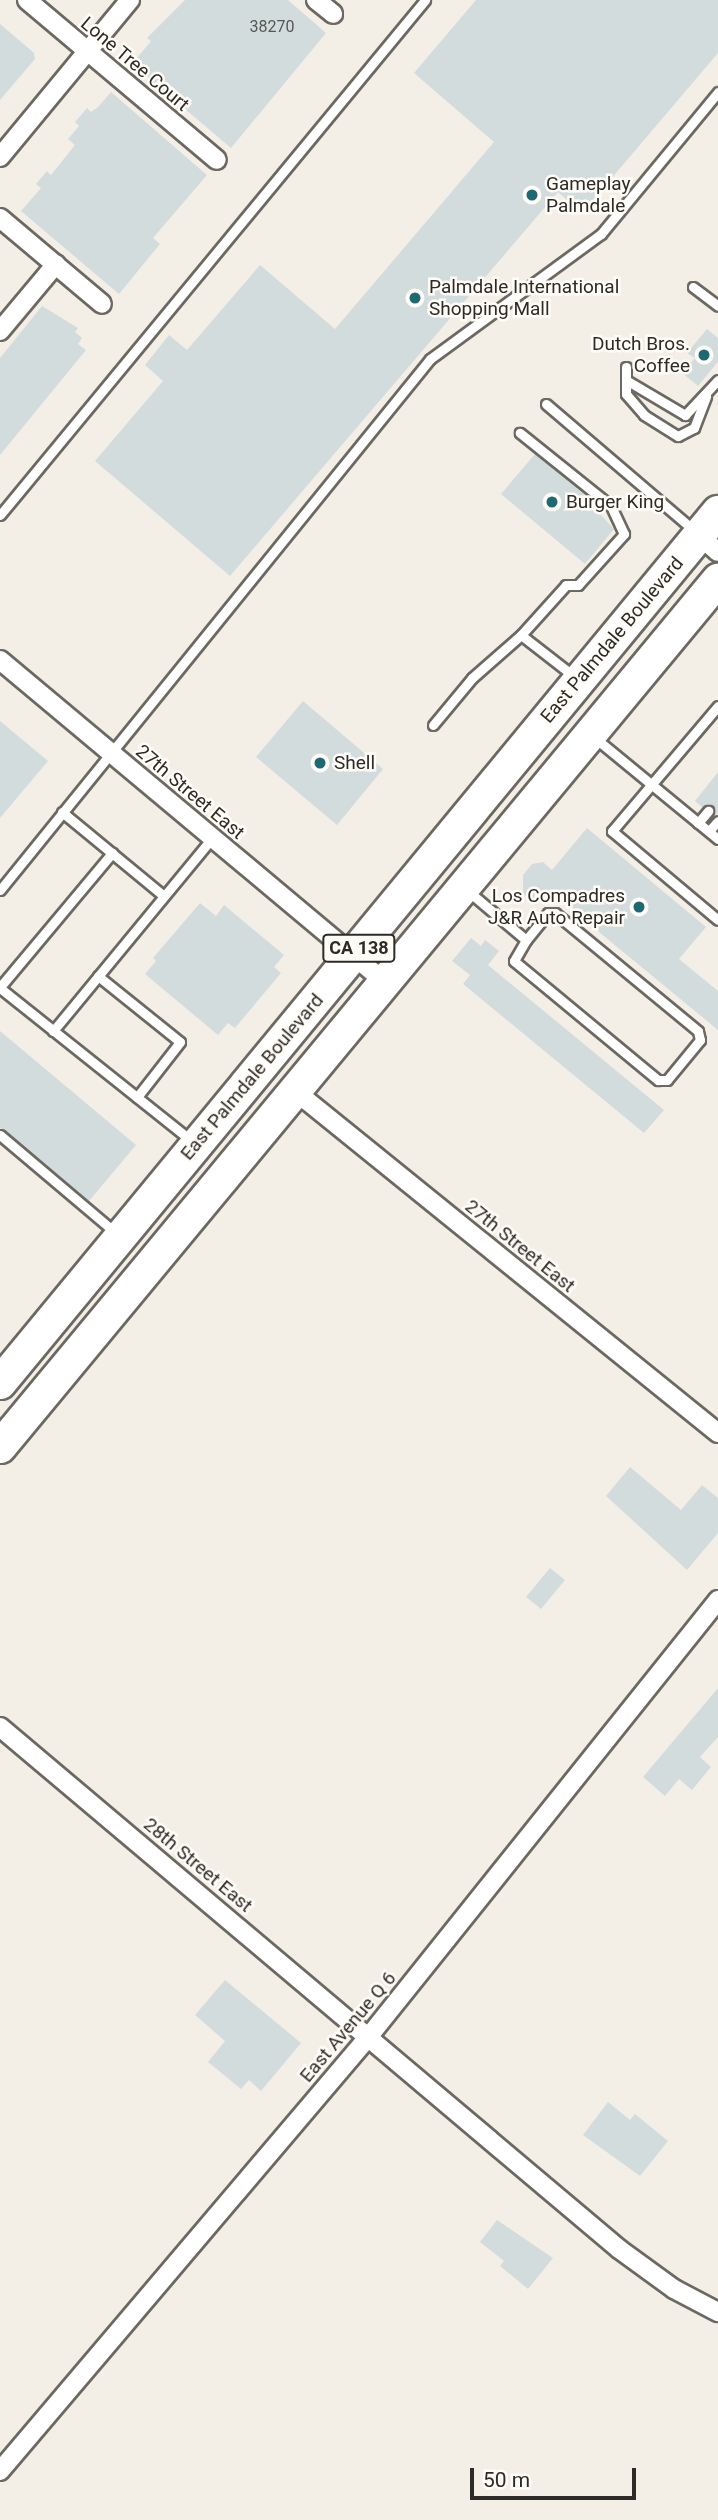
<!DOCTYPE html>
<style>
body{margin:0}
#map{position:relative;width:718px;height:2520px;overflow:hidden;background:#f3efe7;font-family:Roboto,sans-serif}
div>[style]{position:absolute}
.building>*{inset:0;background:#d2dcdd}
.roads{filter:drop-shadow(2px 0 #6c6862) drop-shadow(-2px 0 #6c6862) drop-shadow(0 2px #6c6862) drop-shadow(0 -2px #6c6862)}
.lane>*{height:9px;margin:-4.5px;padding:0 4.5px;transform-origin:4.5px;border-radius:4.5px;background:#fff}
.street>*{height:18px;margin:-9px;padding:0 9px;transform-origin:9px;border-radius:9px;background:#fff}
.highway>*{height:32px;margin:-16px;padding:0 16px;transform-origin:16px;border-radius:16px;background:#fff}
.dots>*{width:19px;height:19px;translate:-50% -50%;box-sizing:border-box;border:4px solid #fffcf8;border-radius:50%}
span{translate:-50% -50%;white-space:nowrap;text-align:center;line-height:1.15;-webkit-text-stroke:5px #fffcf8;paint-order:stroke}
.number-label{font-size:16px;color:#565755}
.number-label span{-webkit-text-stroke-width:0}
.shield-label span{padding:2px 5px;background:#fffcf8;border:2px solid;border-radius:5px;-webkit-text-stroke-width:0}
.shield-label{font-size:18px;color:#2d2b28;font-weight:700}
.street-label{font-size:19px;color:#2d2b28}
.poi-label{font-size:19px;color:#2d2b28}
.left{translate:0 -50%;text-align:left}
.right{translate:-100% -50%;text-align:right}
.scale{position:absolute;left:470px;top:2468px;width:166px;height:32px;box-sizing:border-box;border:4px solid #2d2b28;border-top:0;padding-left:9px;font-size:21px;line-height:24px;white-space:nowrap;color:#2d2b28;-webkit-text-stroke:5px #fffcf8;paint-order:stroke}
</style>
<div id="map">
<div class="building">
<i style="clip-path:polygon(185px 0,288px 0,326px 33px,231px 148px,132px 64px,151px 41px,147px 38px)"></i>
<i style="clip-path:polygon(476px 0,718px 0,718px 53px,582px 213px,558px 192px,230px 576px,95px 461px,163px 381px,145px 365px,169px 335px,187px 350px,260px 265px,335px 329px,494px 142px,414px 73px)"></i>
<i style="clip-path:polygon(0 24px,34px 53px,35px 59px,0 100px)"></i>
<i style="clip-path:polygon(111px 92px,207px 175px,153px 238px,160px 244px,119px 294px,21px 211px,41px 188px,36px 184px,47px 171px,51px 175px,75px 145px,68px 139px,79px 126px,75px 122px,87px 108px,91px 112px,98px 107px)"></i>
<i style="clip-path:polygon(42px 306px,78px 328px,75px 332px,82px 338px,78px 344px,86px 350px,0 455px,0 358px)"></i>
<i style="clip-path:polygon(707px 329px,718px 338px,718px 362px,698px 386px,682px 373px,695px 358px,687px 353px)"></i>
<i style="clip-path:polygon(535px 454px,603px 510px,600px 514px,614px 529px,585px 564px,501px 494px)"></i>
<i style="clip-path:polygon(303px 701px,383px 769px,337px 825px,256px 757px)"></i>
<i style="clip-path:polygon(0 721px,48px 761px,0 818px)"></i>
<i style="clip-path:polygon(718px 772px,718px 814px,713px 816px,712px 805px,702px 807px,695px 801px)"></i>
<i style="clip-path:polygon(587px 828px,706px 927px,679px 959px,718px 991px,718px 1030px,548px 890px,536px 905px,523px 894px,523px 875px,532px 864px,543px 862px,552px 870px)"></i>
<i style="clip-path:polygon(200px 903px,216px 916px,224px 905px,284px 955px,274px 967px,281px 973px,235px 1028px,228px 1023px,218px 1035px,145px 974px,156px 961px,153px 958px)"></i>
<i style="clip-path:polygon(471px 938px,481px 946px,485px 940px,499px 951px,488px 965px,664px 1110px,644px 1133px,463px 984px,470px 975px,452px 961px)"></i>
<i style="clip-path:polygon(0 1031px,136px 1145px,89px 1201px,0 1128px)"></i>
<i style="clip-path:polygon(630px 1467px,681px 1510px,702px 1485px,718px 1498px,718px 1533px,687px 1570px,606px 1496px)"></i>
<i style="clip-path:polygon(550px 1568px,565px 1580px,541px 1609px,526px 1597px)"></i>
<i style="clip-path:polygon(718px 1688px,718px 1737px,700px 1757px,711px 1767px,692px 1790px,679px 1779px,665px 1796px,643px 1777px)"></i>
<i style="clip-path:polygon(225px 1980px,301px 2043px,261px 2091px,249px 2080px,241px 2089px,208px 2062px,225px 2041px,195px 2015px)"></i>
<i style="clip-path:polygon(608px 2102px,630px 2120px,635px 2114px,668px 2141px,640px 2176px,583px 2135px)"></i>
<i style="clip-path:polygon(497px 2220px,553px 2258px,528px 2289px,500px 2266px,504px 2261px,480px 2242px)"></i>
</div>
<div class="roads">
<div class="lane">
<i style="left:693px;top:287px;width:31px;rotate:37deg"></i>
<i style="left:626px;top:367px;width:13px;rotate:90deg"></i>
<i style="left:626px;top:380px;width:69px;rotate:30.7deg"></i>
<i style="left:685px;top:415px;width:48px;rotate:-46.7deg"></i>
<i style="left:626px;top:380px;width:14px;rotate:90deg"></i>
<i style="left:626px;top:394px;width:28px;rotate:49deg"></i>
<i style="left:644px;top:415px;width:40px;rotate:32deg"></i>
<i style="left:678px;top:436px;width:18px;rotate:-27deg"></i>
<i style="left:694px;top:428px;width:34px;rotate:-69deg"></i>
<i style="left:546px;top:404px;width:197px;rotate:40.5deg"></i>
<i style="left:0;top:515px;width:668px;rotate:-50.47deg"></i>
<i style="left:521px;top:635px;width:68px;rotate:37.9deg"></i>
<i style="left:718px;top:706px;width:164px;rotate:130.3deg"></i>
<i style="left:612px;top:831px;width:138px;rotate:40deg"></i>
<i style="left:433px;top:725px;width:61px;rotate:-50.3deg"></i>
<i style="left:472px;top:678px;width:65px;rotate:-41.3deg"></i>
<i style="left:521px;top:635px;width:67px;rotate:-48deg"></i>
<i style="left:566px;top:585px;width:12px"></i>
<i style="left:578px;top:585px;width:69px;rotate:-48deg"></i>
<i style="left:624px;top:534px;width:31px;rotate:-115deg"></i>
<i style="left:611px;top:506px;width:117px;rotate:-141.3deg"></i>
<i style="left:595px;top:738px;width:159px;rotate:39.4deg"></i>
<i style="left:62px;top:812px;width:132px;rotate:39.5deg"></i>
<i style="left:698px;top:823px;width:16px;rotate:-50deg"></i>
<i style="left:709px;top:831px;width:13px;rotate:-48deg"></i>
<i style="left:0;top:890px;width:683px;rotate:-51deg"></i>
<i style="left:430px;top:359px;width:212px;rotate:-36.2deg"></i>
<i style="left:601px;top:234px;width:184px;rotate:-50.5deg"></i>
<i style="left:468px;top:891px;width:76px;rotate:40.2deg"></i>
<i style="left:526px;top:940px;width:24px;rotate:120deg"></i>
<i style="left:514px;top:961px;width:187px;rotate:39.6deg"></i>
<i style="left:658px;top:1080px;width:9px"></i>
<i style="left:667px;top:1080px;width:52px;rotate:-50.5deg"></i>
<i style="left:700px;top:1040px;width:9px;rotate:-103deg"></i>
<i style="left:698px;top:1031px;width:185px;rotate:-140.5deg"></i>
<i style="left:555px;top:913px;width:7px;rotate:180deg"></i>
<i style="left:548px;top:913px;width:35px;rotate:129deg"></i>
<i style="left:98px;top:976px;width:105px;rotate:38.8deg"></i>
<i style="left:180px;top:1042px;width:70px;rotate:128deg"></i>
<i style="left:0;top:987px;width:175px;rotate:-50.1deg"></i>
<i style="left:0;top:988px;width:247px;rotate:38.6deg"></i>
<i style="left:53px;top:1031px;width:250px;rotate:-50.5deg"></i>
<i style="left:0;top:1135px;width:152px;rotate:40.2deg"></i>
</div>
<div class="street">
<i style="left:27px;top:0;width:248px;rotate:40.1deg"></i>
<i style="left:316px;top:0;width:22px;rotate:39deg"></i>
<i style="left:0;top:157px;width:204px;rotate:-50.4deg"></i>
<i style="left:0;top:218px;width:133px;rotate:40.1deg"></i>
<i style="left:0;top:331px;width:87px;rotate:-50.1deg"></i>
<i style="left:699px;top:535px;width:25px;rotate:42deg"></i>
<i style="left:0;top:660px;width:502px;rotate:39.91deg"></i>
<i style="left:295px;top:1091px;width:544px;rotate:38.96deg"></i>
<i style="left:0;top:1727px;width:810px;rotate:40.14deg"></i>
<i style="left:619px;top:2249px;width:68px;rotate:36deg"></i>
<i style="left:674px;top:2289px;width:50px;rotate:27.6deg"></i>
<i style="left:0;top:2471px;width:572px;rotate:-49.68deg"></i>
<i style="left:370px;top:2035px;width:557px;rotate:-51.34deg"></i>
</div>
<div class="highway">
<i style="left:0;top:1383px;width:1129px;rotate:-50.5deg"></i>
<i style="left:0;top:1447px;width:1126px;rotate:-50.37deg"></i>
</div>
</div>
<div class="dots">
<i style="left:532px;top:195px;background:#1d6871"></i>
<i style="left:415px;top:298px;background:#1d6871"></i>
<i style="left:704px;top:355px;background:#1d6871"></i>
<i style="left:552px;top:502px;background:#1d6871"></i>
<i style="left:320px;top:763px;background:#1d6871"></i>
<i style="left:639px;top:907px;background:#1d6871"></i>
</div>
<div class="number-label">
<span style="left:272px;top:27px">38270</span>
</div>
<div class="shield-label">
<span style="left:359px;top:948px">CA 138</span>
</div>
<div class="street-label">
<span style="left:135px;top:64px;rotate:40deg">Lone Tree Court</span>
<span style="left:612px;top:640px;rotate:-50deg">East Palmdale Boulevard</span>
<span style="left:190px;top:792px;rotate:40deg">27th Street East</span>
<span style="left:252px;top:1077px;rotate:-50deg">East Palmdale Boulevard</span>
<span style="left:520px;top:1246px;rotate:39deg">27th Street East</span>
<span style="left:198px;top:1865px;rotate:40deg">28th Street East</span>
<span style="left:348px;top:2027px;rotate:-50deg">East Avenue Q 6</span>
</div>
<div class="poi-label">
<span class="left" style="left:546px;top:195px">Gameplay<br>Palmdale</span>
<span class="left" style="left:429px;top:298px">Palmdale International<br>Shopping Mall</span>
<span class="right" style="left:690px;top:355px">Dutch Bros.<br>Coffee</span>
<span class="left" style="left:566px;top:502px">Burger King</span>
<span class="left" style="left:334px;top:763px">Shell</span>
<span class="right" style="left:625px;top:907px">Los Compadres<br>J&amp;R Auto Repair</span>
</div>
<div class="scale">50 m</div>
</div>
